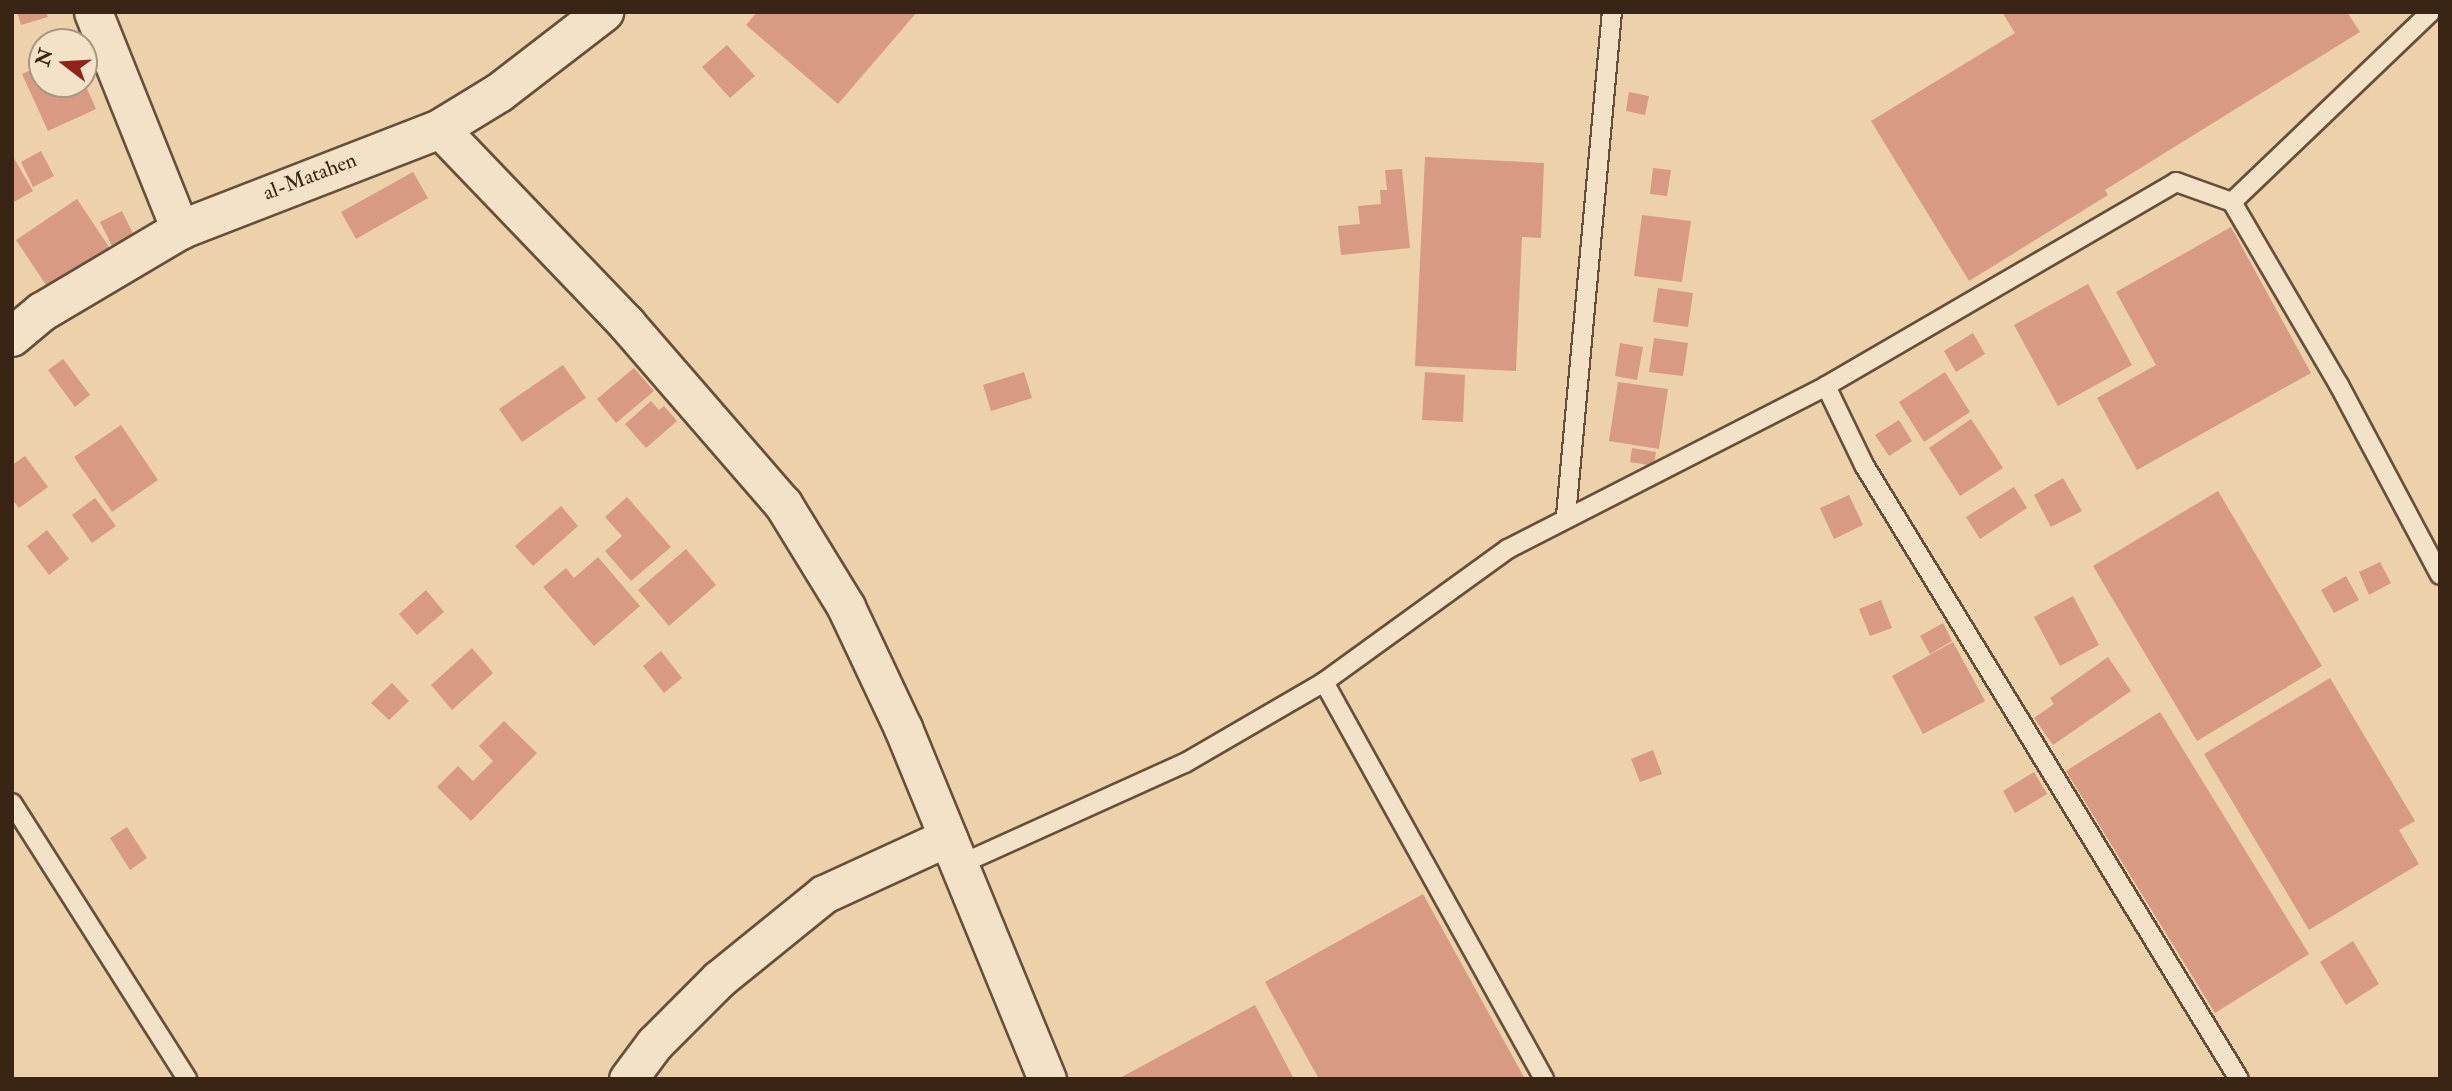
<!DOCTYPE html>
<style>
body{margin:0}
#map{position:relative;width:2452px;height:1091px;overflow:hidden;background:#edd1ab;font-family:"IM FELL Double Pica",serif}
div>[style]{position:absolute}
.building>*{inset:0;background:#d99a83}
.roads{filter:drop-shadow(2px 0 #674f39) drop-shadow(-2px 0 #674f39) drop-shadow(0 2px #674f39) drop-shadow(0 -2px #674f39)}
.lane>*{height:18px;margin:-9px;padding:0 9px;transform-origin:9px;border-radius:9px;background:#f3e1c8}
.street>*{height:37px;margin:-18.5px;padding:0 18.5px;transform-origin:18.5px;border-radius:18.5px;background:#f3e1c8}
.secondary>*{height:38px;margin:-19px;padding:0 19px;transform-origin:19px;border-radius:19px;background:#f3e1c8}
span{translate:-50% -50%;white-space:nowrap;text-align:center;line-height:1.15;-webkit-text-stroke:6px #f3e1c8;paint-order:stroke}
.street-label{font-size:21px;color:#3a2413}
.frame{position:absolute;inset:0;border:14px solid #3a2413;pointer-events:none}
.north{position:absolute;left:28px;top:28px;width:70px;height:70px;box-sizing:border-box;background:#f3e1c8;border:2px solid #a99580;border-radius:50%;rotate:287deg;font-size:19px;font-weight:700;line-height:28px;text-align:center;color:#3a2413}
.north::after{content:'';display:block;margin:auto;width:24px;height:32px;background:#8f2418;clip-path:polygon(50% 0,100% 100%,50% 72%,0 100%)}
</style>
<div id="map">
<div class="building">
<i style="clip-path:polygon(17px 12px,46px 12px,48px 17px,21px 25px)"></i>
<i style="clip-path:polygon(757px 12px,917px 12px,838px 104px,746px 25px)"></i>
<i style="clip-path:polygon(2002px 12px,2347px 12px,2360px 32px,2105px 190px,2108px 195px,1969px 281px,1871px 121px,2015px 33px)"></i>
<i style="clip-path:polygon(727px 45px,755px 76px,730px 98px,702px 67px)"></i>
<i style="clip-path:polygon(42px 65px,42px 84px,85px 84px,96px 109px,48px 131px,22px 74px)"></i>
<i style="clip-path:polygon(1629px 92px,1649px 96px,1645px 115px,1626px 111px)"></i>
<i style="clip-path:polygon(41px 151px,54px 176px,33px 187px,21px 162px)"></i>
<i style="clip-path:polygon(12px 155px,33px 191px,12px 203px)"></i>
<i style="clip-path:polygon(1425px 157px,1544px 163px,1541px 238px,1522px 237px,1516px 371px,1415px 366px)"></i>
<i style="clip-path:polygon(1653px 168px,1671px 170px,1667px 196px,1650px 194px)"></i>
<i style="clip-path:polygon(1402px 169px,1410px 248px,1341px 255px,1338px 226px,1360px 224px,1358px 206px,1381px 204px,1380px 190px,1387px 190px,1385px 170px)"></i>
<i style="clip-path:polygon(413px 172px,428px 198px,356px 239px,341px 212px)"></i>
<i style="clip-path:polygon(77px 199px,111px 250px,50px 291px,16px 240px)"></i>
<i style="clip-path:polygon(122px 211px,136px 240px,114px 250px,100px 222px)"></i>
<i style="clip-path:polygon(1642px 215px,1691px 221px,1682px 282px,1634px 276px)"></i>
<i style="clip-path:polygon(2231px 227px,2311px 373px,2137px 470px,2097px 398px,2156px 365px,2116px 292px)"></i>
<i style="clip-path:polygon(2088px 284px,2132px 365px,2058px 406px,2014px 325px)"></i>
<i style="clip-path:polygon(1658px 288px,1693px 293px,1688px 327px,1653px 322px)"></i>
<i style="clip-path:polygon(1973px 333px,1985px 354px,1956px 372px,1944px 351px)"></i>
<i style="clip-path:polygon(1654px 338px,1688px 343px,1683px 376px,1649px 372px)"></i>
<i style="clip-path:polygon(1620px 343px,1643px 347px,1637px 380px,1615px 376px)"></i>
<i style="clip-path:polygon(63px 359px,90px 395px,75px 407px,48px 370px)"></i>
<i style="clip-path:polygon(563px 365px,586px 398px,522px 442px,499px 409px)"></i>
<i style="clip-path:polygon(634px 368px,654px 391px,616px 423px,597px 399px)"></i>
<i style="clip-path:polygon(1024px 372px,1032px 398px,991px 411px,983px 385px)"></i>
<i style="clip-path:polygon(1425px 372px,1465px 375px,1463px 422px,1422px 420px)"></i>
<i style="clip-path:polygon(1945px 372px,1970px 412px,1924px 442px,1899px 402px)"></i>
<i style="clip-path:polygon(1618px 382px,1668px 389px,1659px 449px,1609px 441px)"></i>
<i style="clip-path:polygon(651px 401px,659px 410px,664px 406px,677px 421px,646px 448px,625px 424px)"></i>
<i style="clip-path:polygon(1971px 419px,2003px 468px,1960px 496px,1929px 448px)"></i>
<i style="clip-path:polygon(1899px 420px,1912px 441px,1889px 456px,1875px 435px)"></i>
<i style="clip-path:polygon(121px 425px,158px 480px,112px 512px,74px 457px)"></i>
<i style="clip-path:polygon(1632px 448px,1656px 452px,1654px 466px,1630px 462px)"></i>
<i style="clip-path:polygon(25px 456px,48px 487px,19px 508px,12px 499px,12px 465px)"></i>
<i style="clip-path:polygon(2063px 478px,2082px 511px,2051px 527px,2034px 495px)"></i>
<i style="clip-path:polygon(2014px 487px,2027px 508px,1980px 539px,1966px 517px)"></i>
<i style="clip-path:polygon(2218px 491px,2322px 666px,2197px 741px,2093px 566px)"></i>
<i style="clip-path:polygon(1849px 495px,1863px 525px,1834px 539px,1820px 508px)"></i>
<i style="clip-path:polygon(627px 497px,671px 547px,631px 581px,605px 551px,622px 536px,605px 517px)"></i>
<i style="clip-path:polygon(95px 498px,116px 526px,92px 543px,72px 515px)"></i>
<i style="clip-path:polygon(561px 506px,578px 526px,533px 566px,515px 546px)"></i>
<i style="clip-path:polygon(47px 530px,69px 559px,49px 575px,27px 546px)"></i>
<i style="clip-path:polygon(686px 549px,716px 585px,669px 626px,638px 590px)"></i>
<i style="clip-path:polygon(598px 557px,640px 606px,594px 646px,543px 587px,566px 568px,574px 578px)"></i>
<i style="clip-path:polygon(2380px 562px,2391px 583px,2369px 595px,2359px 572px)"></i>
<i style="clip-path:polygon(2346px 576px,2359px 600px,2334px 613px,2321px 590px)"></i>
<i style="clip-path:polygon(426px 590px,444px 612px,417px 635px,399px 614px)"></i>
<i style="clip-path:polygon(2073px 596px,2099px 645px,2060px 666px,2034px 617px)"></i>
<i style="clip-path:polygon(1881px 600px,1892px 628px,1870px 636px,1859px 609px)"></i>
<i style="clip-path:polygon(1943px 623px,1952px 641px,1930px 654px,1920px 636px)"></i>
<i style="clip-path:polygon(1953px 642px,1985px 701px,1923px 734px,1892px 676px)"></i>
<i style="clip-path:polygon(472px 648px,493px 673px,452px 710px,431px 685px)"></i>
<i style="clip-path:polygon(661px 651px,682px 678px,664px 693px,643px 666px)"></i>
<i style="clip-path:polygon(2108px 657px,2131px 691px,2053px 745px,2034px 718px,2054px 704px,2050px 698px)"></i>
<i style="clip-path:polygon(2330px 678px,2415px 821px,2399px 830px,2419px 864px,2309px 930px,2204px 754px)"></i>
<i style="clip-path:polygon(392px 683px,409px 701px,389px 720px,371px 703px)"></i>
<i style="clip-path:polygon(2160px 712px,2309px 954px,2215px 1013px,2066px 771px)"></i>
<i style="clip-path:polygon(504px 721px,537px 753px,471px 821px,437px 787px,458px 766px,473px 781px,493px 761px,479px 746px)"></i>
<i style="clip-path:polygon(1653px 750px,1662px 774px,1640px 782px,1631px 759px)"></i>
<i style="clip-path:polygon(2034px 772px,2047px 794px,2015px 813px,2003px 791px)"></i>
<i style="clip-path:polygon(127px 827px,147px 858px,130px 870px,110px 838px)"></i>
<i style="clip-path:polygon(1423px 894px,1525px 1079px,1319px 1079px,1265px 982px)"></i>
<i style="clip-path:polygon(2353px 941px,2379px 984px,2346px 1005px,2320px 962px)"></i>
<i style="clip-path:polygon(1255px 1005px,1294px 1079px,1118px 1079px)"></i>
</div>
<div class="roads">
<div class="lane">
<i style="left:2232px;top:202px;width:212px;rotate:59.7deg"></i>
<i style="left:2339px;top:385px;width:215px;rotate:62deg"></i>
<i style="left:1826px;top:386px;width:88px;rotate:64.3deg"></i>
<i style="left:1864px;top:465px;width:719px;rotate:58.59deg"></i>
<i style="left:1566px;top:516px;width:506px;rotate:-84.79deg"></i>
<i style="left:1324px;top:682px;width:454px;rotate:61deg"></i>
<i style="left:12px;top:803px;width:327px;rotate:57.6deg"></i>
<i style="left:961px;top:864px;width:246px;rotate:-24.3deg"></i>
<i style="left:1185px;top:763px;width:161px;rotate:-30.2deg"></i>
<i style="left:1324px;top:682px;width:227px;rotate:-35.9deg"></i>
<i style="left:1508px;top:549px;width:357px;rotate:-27.1deg"></i>
<i style="left:1826px;top:386px;width:405px;rotate:-30.2deg"></i>
<i style="left:2176px;top:182px;width:59px;rotate:19.7deg"></i>
<i style="left:2232px;top:202px;width:275px;rotate:-43.7deg"></i>
</div>
<div class="street">
<i style="left:93px;top:12px;width:235px;rotate:68.2deg"></i>
<i style="left:440px;top:129px;width:269px;rotate:46.2deg"></i>
<i style="left:626px;top:323px;width:240px;rotate:49.1deg"></i>
<i style="left:783px;top:504px;width:121px;rotate:58.5deg"></i>
<i style="left:846px;top:607px;width:134px;rotate:64.8deg"></i>
<i style="left:903px;top:728px;width:379px;rotate:67.7deg"></i>
<i style="left:628px;top:1079px;width:44px;rotate:-53.4deg"></i>
<i style="left:654px;top:1044px;width:92px;rotate:-45deg"></i>
<i style="left:719px;top:979px;width:135px;rotate:-39deg"></i>
<i style="left:824px;top:894px;width:136px;rotate:-24.7deg"></i>
</div>
<div class="secondary">
<i style="left:12px;top:337px;width:39px;rotate:-40deg"></i>
<i style="left:42px;top:312px;width:161px;rotate:-30.7deg"></i>
<i style="left:180px;top:230px;width:279px;rotate:-21.2deg"></i>
<i style="left:440px;top:129px;width:69px;rotate:-31.4deg"></i>
<i style="left:499px;top:93px;width:133px;rotate:-37.6deg"></i>
</div>
</div>
<div class="street-label">
<span style="left:310px;top:177px;rotate:-21deg">al-Matahen</span>
</div>
<div class="frame"></div>
<div class="north">N</div>
</div>
